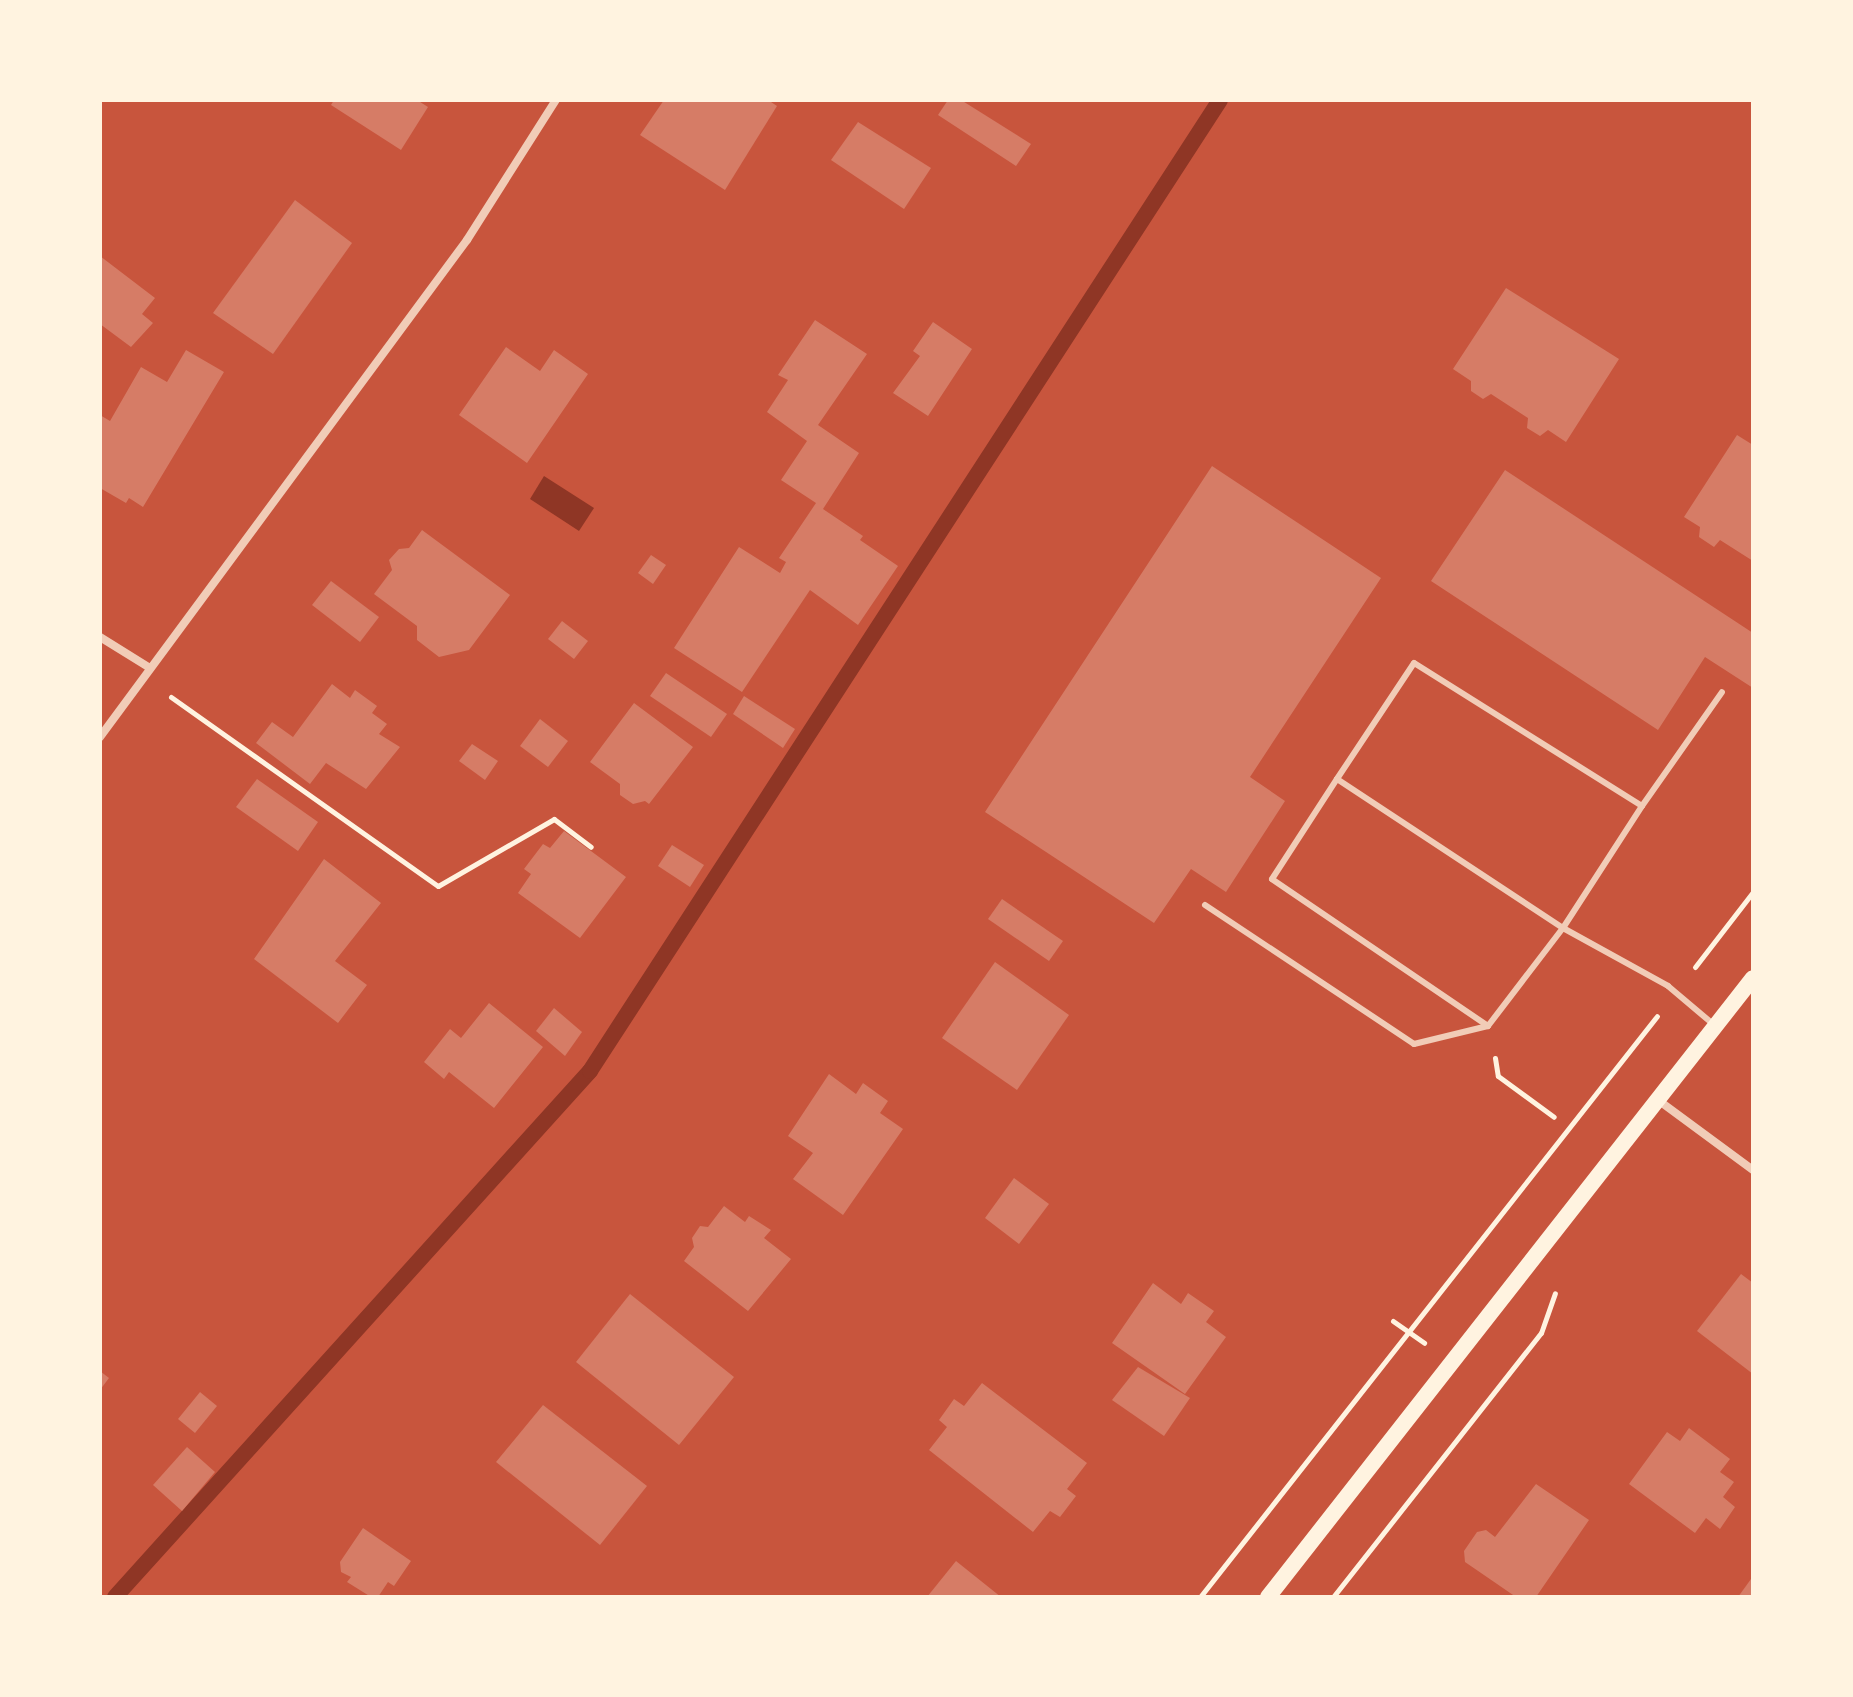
<!DOCTYPE html>
<style>
body{margin:0}
#map{position:relative;width:1853px;height:1697px;overflow:hidden;background:#c8553d;font-family:Quicksand,sans-serif}
div>[style]{position:absolute}
.water>*{inset:0;background:#8f3625}
.stream>*{height:16px;margin:-8px;padding:0 8px;transform-origin:8px;border-radius:8px;background:#8f3625}
.building>*{inset:0;background:#d67c66}
.path>*{height:5px;margin:-2.5px;padding:0 2.5px;transform-origin:2.5px;border-radius:2.5px;background:#fff3e0}
.service>*{height:6px;margin:-3px;padding:0 3px;transform-origin:3px;border-radius:3px;background:#f1ccb7}
.minor>*{height:8px;margin:-4px;padding:0 4px;transform-origin:4px;border-radius:4px;background:#f1ccb7}
.secondary>*{height:16px;margin:-8px;padding:0 8px;transform-origin:8px;border-radius:8px;background:#fff3e0}
span{translate:-50% -50%;white-space:nowrap;text-align:center;line-height:1.15;-webkit-text-stroke:7px #fff3e0;paint-order:stroke}
.frame{position:absolute;inset:0;border:102px solid #fff3e0;pointer-events:none}
</style>
<div id="map">
<div class="water">
<i style="clip-path:polygon(544px 476px,594px 508px,579px 531px,530px 499px)"></i>
</div>
<div class="stream">
<i style="left:115px;top:1597px;width:709px;rotate:-47.92deg"></i>
<i style="left:590px;top:1071px;width:1157px;rotate:-57.02deg"></i>
</div>
<div class="building">
<i style="clip-path:polygon(334px 100px,417px 100px,428px 107px,401px 150px,331px 105px)"></i>
<i style="clip-path:polygon(664px 100px,768px 100px,777px 106px,725px 190px,640px 135px)"></i>
<i style="clip-path:polygon(948px 100px,961px 100px,1031px 144px,1016px 166px,938px 115px)"></i>
<i style="clip-path:polygon(858px 122px,931px 168px,904px 209px,831px 160px)"></i>
<i style="clip-path:polygon(295px 200px,352px 243px,273px 354px,213px 313px)"></i>
<i style="clip-path:polygon(100px 256px,155px 298px,142px 314px,153px 323px,131px 347px,100px 324px)"></i>
<i style="clip-path:polygon(1506px 288px,1619px 359px,1566px 442px,1548px 430px,1540px 436px,1527px 428px,1528px 418px,1491px 394px,1483px 399px,1471px 391px,1471px 381px,1453px 369px)"></i>
<i style="clip-path:polygon(815px 320px,867px 354px,818px 425px,859px 453px,823px 509px,863px 536px,860px 540px,898px 566px,858px 625px,810px 590px,742px 692px,674px 648px,739px 547px,780px 573px,786px 562px,779px 558px,816px 503px,781px 480px,807px 441px,767px 412px,788px 380px,778px 375px)"></i>
<i style="clip-path:polygon(933px 322px,972px 349px,928px 416px,893px 393px,920px 356px,913px 351px)"></i>
<i style="clip-path:polygon(506px 347px,540px 371px,554px 350px,588px 374px,527px 463px,459px 415px)"></i>
<i style="clip-path:polygon(186px 350px,224px 372px,143px 507px,129px 498px,126px 503px,100px 488px,100px 415px,110px 421px,141px 367px,167px 382px)"></i>
<i style="clip-path:polygon(1737px 435px,1753px 445px,1753px 561px,1720px 540px,1714px 547px,1699px 537px,1700px 527px,1684px 517px)"></i>
<i style="clip-path:polygon(1212px 466px,1381px 578px,1250px 777px,1285px 801px,1226px 892px,1191px 869px,1154px 923px,985px 812px)"></i>
<i style="clip-path:polygon(1505px 470px,1753px 633px,1753px 688px,1705px 657px,1658px 730px,1431px 581px)"></i>
<i style="clip-path:polygon(422px 530px,510px 595px,469px 650px,439px 657px,417px 640px,417px 626px,374px 594px,392px 570px,389px 560px,399px 549px,409px 548px)"></i>
<i style="clip-path:polygon(651px 555px,666px 565px,653px 584px,638px 573px)"></i>
<i style="clip-path:polygon(331px 581px,379px 617px,360px 642px,312px 605px)"></i>
<i style="clip-path:polygon(562px 621px,588px 641px,574px 659px,548px 639px)"></i>
<i style="clip-path:polygon(666px 673px,727px 714px,711px 737px,650px 696px)"></i>
<i style="clip-path:polygon(332px 684px,350px 698px,355px 690px,377px 706px,372px 713px,387px 724px,379px 734px,400px 747px,366px 789px,326px 763px,310px 784px,256px 743px,272px 722px,293px 737px)"></i>
<i style="clip-path:polygon(744px 696px,795px 729px,783px 748px,733px 714px)"></i>
<i style="clip-path:polygon(634px 703px,693px 747px,649px 804px,645px 801px,633px 804px,620px 795px,620px 784px,590px 762px)"></i>
<i style="clip-path:polygon(540px 719px,568px 741px,548px 767px,520px 746px)"></i>
<i style="clip-path:polygon(472px 744px,498px 761px,485px 780px,459px 761px)"></i>
<i style="clip-path:polygon(257px 779px,318px 822px,298px 851px,236px 807px)"></i>
<i style="clip-path:polygon(564px 831px,626px 877px,580px 938px,518px 893px,531px 874px,524px 869px,543px 844px,550px 848px)"></i>
<i style="clip-path:polygon(672px 845px,704px 865px,690px 887px,658px 866px)"></i>
<i style="clip-path:polygon(324px 859px,381px 903px,335px 961px,367px 985px,338px 1023px,254px 959px)"></i>
<i style="clip-path:polygon(1002px 899px,1063px 941px,1049px 961px,988px 919px)"></i>
<i style="clip-path:polygon(995px 962px,1069px 1015px,1017px 1090px,942px 1038px)"></i>
<i style="clip-path:polygon(489px 1003px,543px 1047px,494px 1108px,449px 1072px,444px 1079px,424px 1062px,450px 1029px,461px 1038px)"></i>
<i style="clip-path:polygon(554px 1008px,582px 1032px,565px 1056px,536px 1031px)"></i>
<i style="clip-path:polygon(829px 1074px,856px 1094px,863px 1083px,888px 1101px,880px 1113px,903px 1129px,843px 1215px,793px 1179px,813px 1153px,788px 1136px)"></i>
<i style="clip-path:polygon(1014px 1178px,1049px 1204px,1019px 1244px,985px 1218px)"></i>
<i style="clip-path:polygon(724px 1206px,745px 1222px,749px 1216px,771px 1230px,764px 1238px,791px 1259px,748px 1311px,684px 1261px,694px 1247px,692px 1238px,700px 1226px,708px 1227px)"></i>
<i style="clip-path:polygon(1741px 1274px,1753px 1283px,1753px 1374px,1697px 1331px)"></i>
<i style="clip-path:polygon(1153px 1283px,1181px 1304px,1188px 1293px,1214px 1311px,1206px 1322px,1226px 1337px,1185px 1394px,1112px 1343px)"></i>
<i style="clip-path:polygon(630px 1294px,734px 1377px,679px 1445px,576px 1362px)"></i>
<i style="clip-path:polygon(1138px 1367px,1190px 1398px,1164px 1436px,1112px 1400px)"></i>
<i style="clip-path:polygon(100px 1371px,109px 1378px,100px 1390px)"></i>
<i style="clip-path:polygon(982px 1383px,1087px 1463px,1067px 1489px,1076px 1496px,1060px 1517px,1050px 1511px,1033px 1532px,929px 1450px,947px 1427px,939px 1420px,954px 1399px,964px 1406px)"></i>
<i style="clip-path:polygon(200px 1392px,217px 1406px,195px 1433px,178px 1419px)"></i>
<i style="clip-path:polygon(543px 1405px,647px 1486px,600px 1545px,496px 1462px)"></i>
<i style="clip-path:polygon(1689px 1428px,1730px 1459px,1720px 1472px,1734px 1482px,1723px 1497px,1735px 1507px,1720px 1529px,1706px 1518px,1695px 1533px,1629px 1484px,1667px 1432px,1680px 1441px)"></i>
<i style="clip-path:polygon(187px 1447px,215px 1472px,182px 1511px,153px 1485px)"></i>
<i style="clip-path:polygon(1536px 1484px,1589px 1520px,1536px 1597px,1516px 1597px,1465px 1562px,1464px 1551px,1477px 1532px,1486px 1530px,1495px 1537px)"></i>
<i style="clip-path:polygon(363px 1528px,411px 1561px,394px 1586px,388px 1582px,378px 1597px,371px 1597px,347px 1582px,351px 1577px,341px 1572px,340px 1562px)"></i>
<i style="clip-path:polygon(956px 1561px,1001px 1597px,927px 1597px)"></i>
<i style="clip-path:polygon(1751px 1579px,1753px 1597px,1738px 1597px)"></i>
</div>
<div class="path">
<i style="left:171px;top:697px;width:327px;rotate:35.3deg"></i>
<i style="left:438px;top:886px;width:134px;rotate:-30deg"></i>
<i style="left:554px;top:819px;width:46px;rotate:37.1deg"></i>
<i style="left:1695px;top:967px;width:95px;rotate:-52.3deg"></i>
<i style="left:1495px;top:1058px;width:18px;rotate:81deg"></i>
<i style="left:1498px;top:1076px;width:69px;rotate:36.2deg"></i>
<i style="left:1393px;top:1321px;width:38px;rotate:35deg"></i>
<i style="left:1200px;top:1597px;width:739px;rotate:-51.81deg"></i>
<i style="left:1333px;top:1597px;width:336px;rotate:-51.8deg"></i>
<i style="left:1541px;top:1333px;width:42px;rotate:-70.7deg"></i>
</div>
<div class="service">
<i style="left:1642px;top:806px;width:139px;rotate:-54.9deg"></i>
<i style="left:1205px;top:905px;width:251px;rotate:33.6deg"></i>
<i style="left:1414px;top:1044px;width:76px;rotate:-13.7deg"></i>
<i style="left:1488px;top:1026px;width:123px;rotate:-52.6deg"></i>
<i style="left:1563px;top:928px;width:145px;rotate:-57.1deg"></i>
<i style="left:1642px;top:806px;width:269px;rotate:-147.9deg"></i>
<i style="left:1414px;top:663px;width:139px;rotate:123.6deg"></i>
<i style="left:1488px;top:1026px;width:261px;rotate:-145.8deg"></i>
<i style="left:1272px;top:879px;width:119px;rotate:-57deg"></i>
<i style="left:1337px;top:779px;width:271px;rotate:33.4deg"></i>
<i style="left:1563px;top:928px;width:120px;rotate:28.9deg"></i>
<i style="left:1668px;top:986px;width:59px;rotate:40.2deg"></i>
</div>
<div class="minor">
<i style="left:100px;top:637px;width:59px;rotate:31.8deg"></i>
<i style="left:100px;top:737px;width:618px;rotate:-53.56deg"></i>
<i style="left:467px;top:240px;width:166px;rotate:-57.6deg"></i>
<i style="left:1658px;top:1100px;width:118px;rotate:36.4deg"></i>
</div>
<div class="secondary">
<i style="left:1268px;top:1597px;width:786px;rotate:-51.92deg"></i>
</div>
<div class="frame"></div>
</div>
